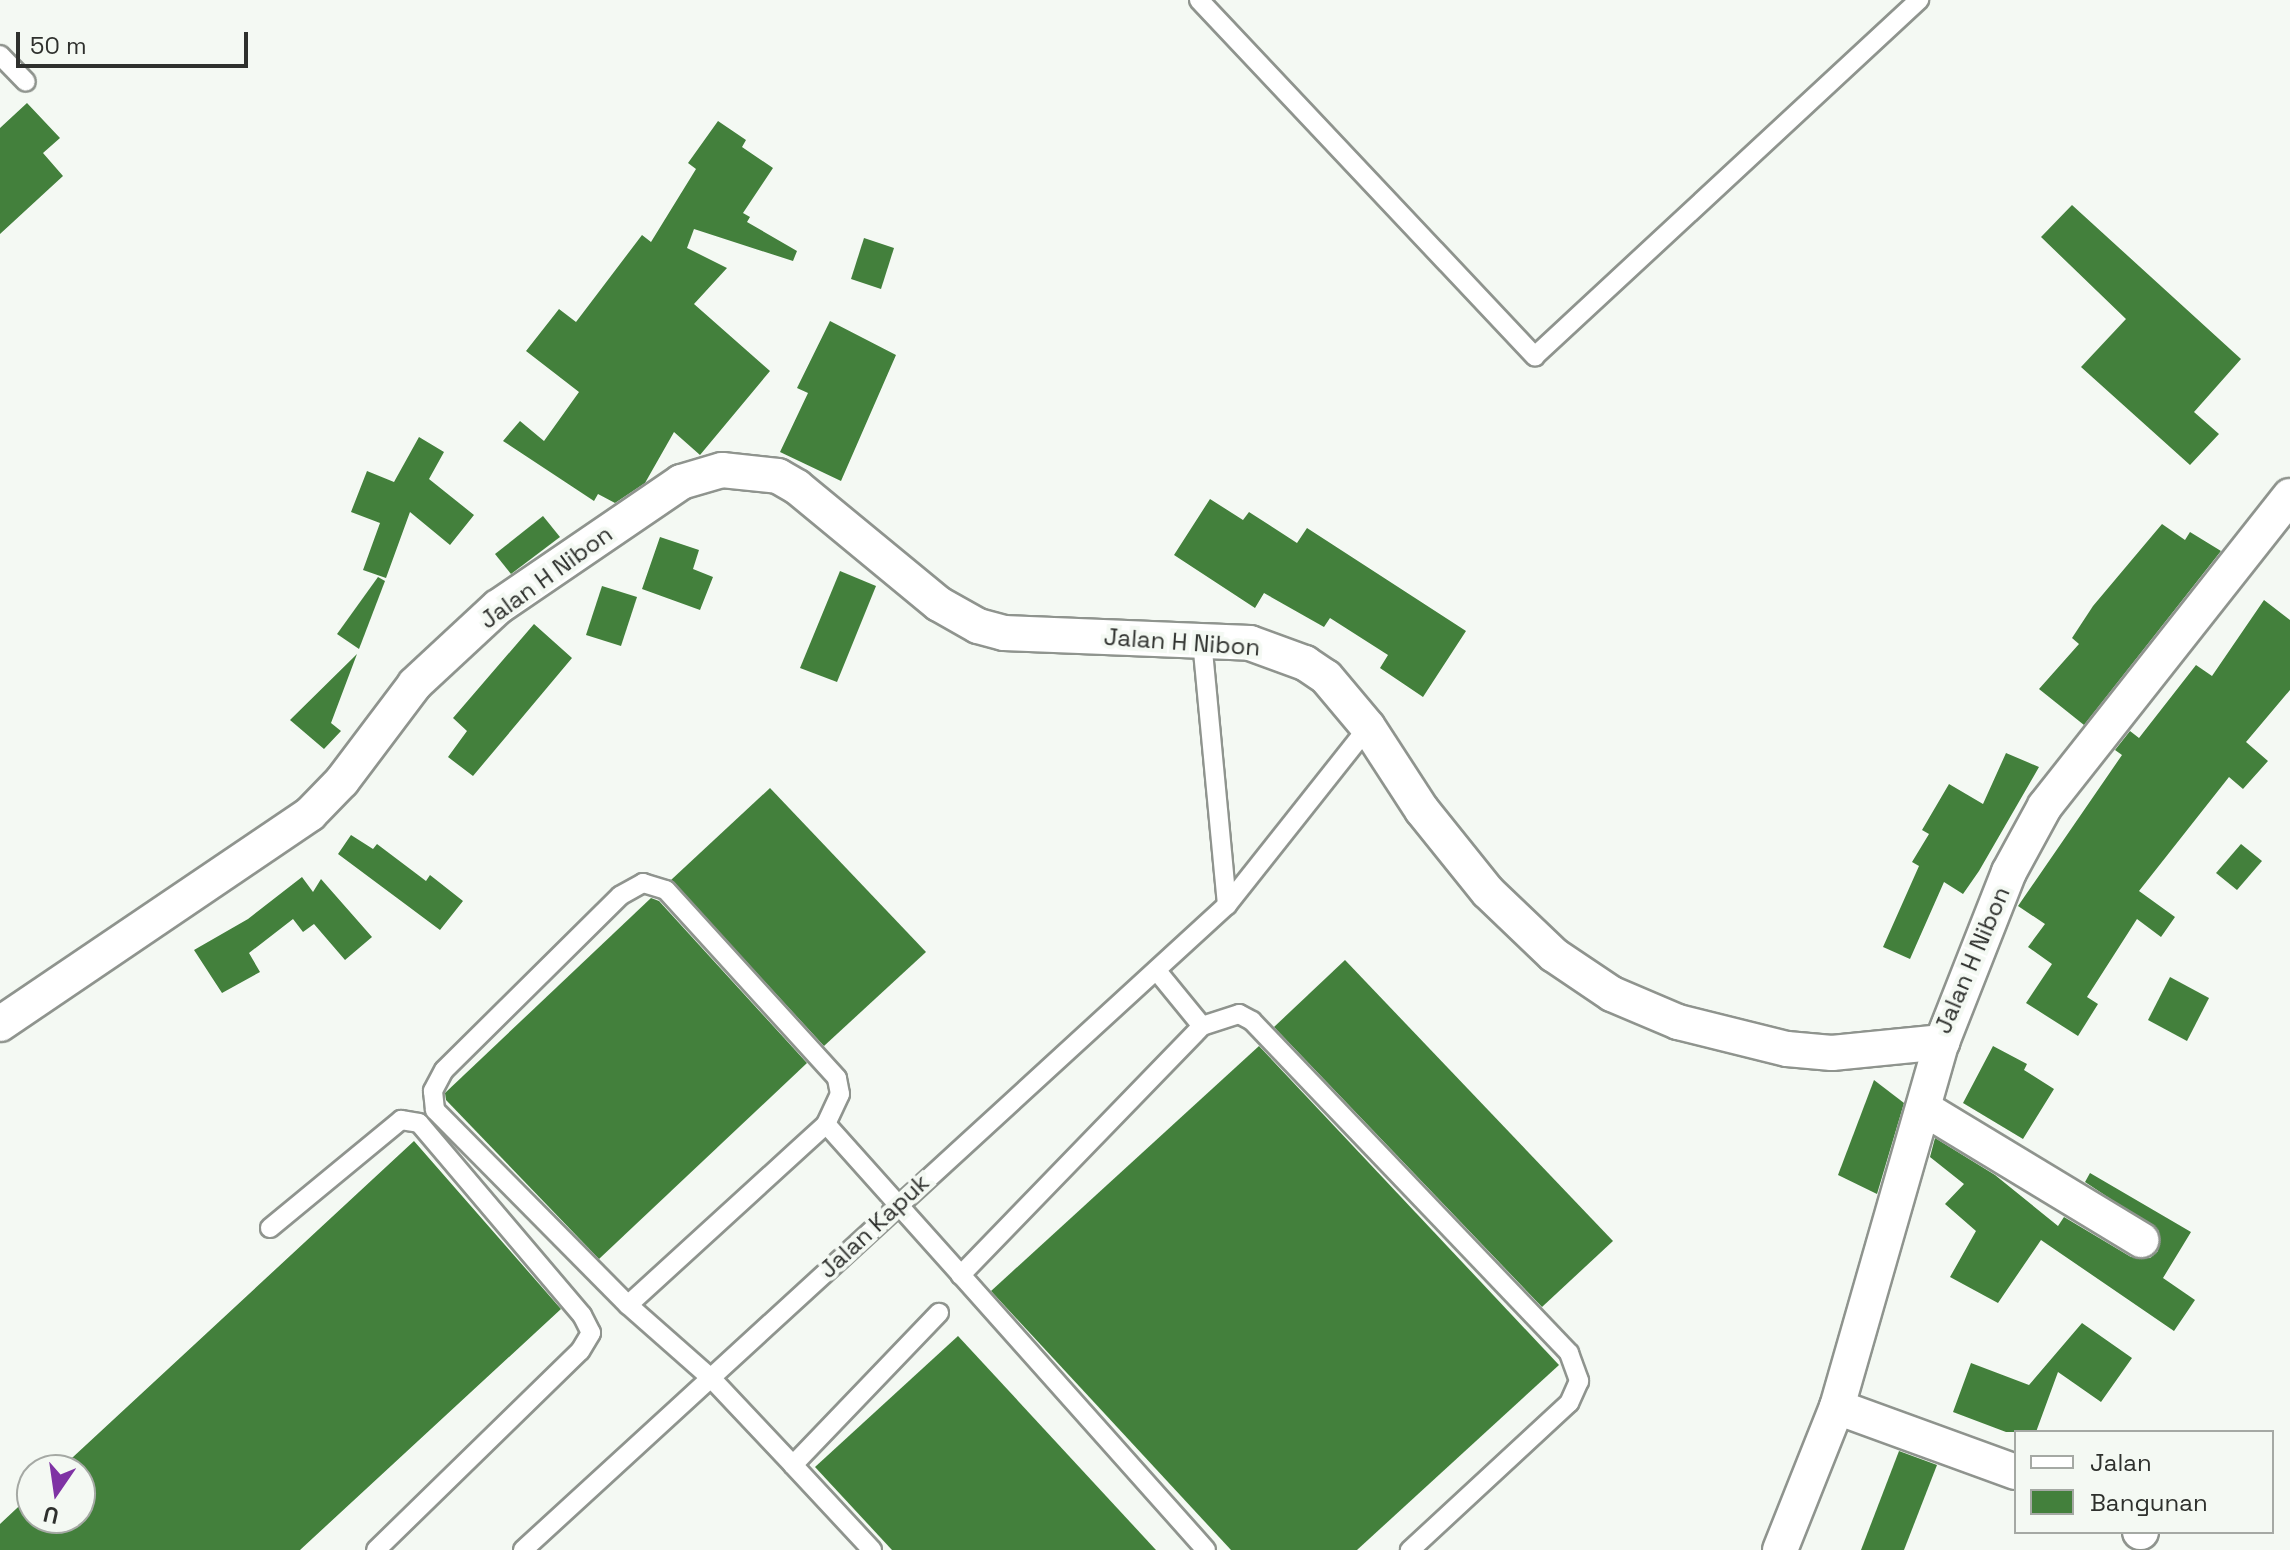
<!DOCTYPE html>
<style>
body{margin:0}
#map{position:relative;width:2290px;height:1550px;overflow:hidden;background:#f4f9f3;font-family:"Space Grotesk",sans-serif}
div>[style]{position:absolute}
.building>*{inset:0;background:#43803c}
.roads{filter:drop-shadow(2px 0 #8f948e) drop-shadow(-2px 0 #8f948e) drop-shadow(0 2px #8f948e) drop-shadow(0 -2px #8f948e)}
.lane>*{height:18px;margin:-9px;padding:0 9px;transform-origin:9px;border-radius:9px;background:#fff}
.street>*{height:34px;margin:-17px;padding:0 17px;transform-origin:17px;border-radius:17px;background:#fff}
span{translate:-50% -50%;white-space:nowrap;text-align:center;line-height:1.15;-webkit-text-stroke:8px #f4f9f3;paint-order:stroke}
.street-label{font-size:24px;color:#2e302d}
.legend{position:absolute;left:2014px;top:1430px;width:260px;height:104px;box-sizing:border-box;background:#f4f9f3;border:2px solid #a5a9a4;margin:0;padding:10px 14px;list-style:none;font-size:24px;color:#2e302d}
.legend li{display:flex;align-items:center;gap:16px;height:40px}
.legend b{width:40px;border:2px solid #a5a9a4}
.north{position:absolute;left:16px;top:1454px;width:80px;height:80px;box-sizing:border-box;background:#f4f9f3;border:2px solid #a5a9a4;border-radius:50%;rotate:193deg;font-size:22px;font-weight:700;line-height:32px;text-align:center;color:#2e302d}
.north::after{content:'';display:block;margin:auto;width:28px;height:36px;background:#7f33a4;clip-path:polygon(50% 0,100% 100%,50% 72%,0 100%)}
.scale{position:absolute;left:16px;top:32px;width:232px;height:36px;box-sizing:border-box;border:4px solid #2e302d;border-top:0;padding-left:10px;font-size:24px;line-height:28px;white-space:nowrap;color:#2e302d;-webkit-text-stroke:6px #f4f9f3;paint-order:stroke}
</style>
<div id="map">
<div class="building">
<i style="clip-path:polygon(27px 103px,60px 138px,43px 153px,63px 176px,0 234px,0 128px)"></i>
<i style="clip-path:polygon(718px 121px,746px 140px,742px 147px,773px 168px,743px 213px,750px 217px,747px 222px,797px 251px,793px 261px,694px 229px,687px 248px,727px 268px,694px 304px,770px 371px,700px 455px,674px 432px,645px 483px,615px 503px,598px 494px,594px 501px,503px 441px,520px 421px,544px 441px,579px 392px,526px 351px,559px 309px,576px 322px,642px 235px,651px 242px,696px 169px,688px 163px)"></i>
<i style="clip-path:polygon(2072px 205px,2241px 359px,2194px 412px,2219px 434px,2190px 465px,2081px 367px,2126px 319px,2041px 237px)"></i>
<i style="clip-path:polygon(864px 238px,894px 248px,881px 289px,851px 279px)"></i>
<i style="clip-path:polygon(830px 321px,896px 355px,841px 481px,780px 452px,808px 393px,797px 388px)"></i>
<i style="clip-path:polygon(419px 437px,444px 452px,429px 479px,474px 515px,450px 545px,410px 512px,386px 578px,363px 570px,380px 523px,351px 512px,367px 471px,394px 482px)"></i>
<i style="clip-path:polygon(1210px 499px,1243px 520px,1249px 512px,1297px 543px,1307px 528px,1466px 631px,1423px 697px,1380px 668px,1388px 655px,1330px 618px,1324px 627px,1264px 593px,1255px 608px,1174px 555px)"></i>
<i style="clip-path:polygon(543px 516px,560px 537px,511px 574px,495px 554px)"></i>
<i style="clip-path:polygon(2162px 524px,2185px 540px,2190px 532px,2221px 551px,2084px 725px,2039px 689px,2079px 644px,2072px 638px,2093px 606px)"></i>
<i style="clip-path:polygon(660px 537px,699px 550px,693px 569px,713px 577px,700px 610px,642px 589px)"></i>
<i style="clip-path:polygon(840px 571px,876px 586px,837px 682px,800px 668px)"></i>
<i style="clip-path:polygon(378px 577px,385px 581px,359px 649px,337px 634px)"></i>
<i style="clip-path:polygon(602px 586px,637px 597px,621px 646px,586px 635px)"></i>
<i style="clip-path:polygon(2264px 600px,2290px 620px,2290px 690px,2246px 742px,2268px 761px,2243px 789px,2229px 777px,2139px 891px,2175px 917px,2161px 937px,2137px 919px,2087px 997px,2098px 1004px,2078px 1036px,2026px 1003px,2052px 964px,2028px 947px,2045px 924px,2018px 906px,2122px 755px,2115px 750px,2130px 731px,2139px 738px,2196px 665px,2212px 676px)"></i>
<i style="clip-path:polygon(534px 624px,572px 658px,473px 776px,448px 757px,467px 731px,453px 718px)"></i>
<i style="clip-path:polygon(357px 654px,331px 723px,341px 731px,324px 749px,290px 720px)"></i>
<i style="clip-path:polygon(2006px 753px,2039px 767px,1979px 871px,1963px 894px,1944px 882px,1910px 959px,1883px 947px,1919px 866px,1912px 862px,1929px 834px,1922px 830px,1949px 784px,1983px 804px)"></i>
<i style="clip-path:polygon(770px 788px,926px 952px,824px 1046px,671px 880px)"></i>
<i style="clip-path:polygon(351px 835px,373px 849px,377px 844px,426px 881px,430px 875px,463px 901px,440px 930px,338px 854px)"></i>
<i style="clip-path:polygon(2241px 844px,2262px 861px,2237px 890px,2216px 873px)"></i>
<i style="clip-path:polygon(302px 877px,313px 892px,321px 879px,372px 937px,345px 960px,314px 924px,303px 932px,293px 919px,249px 953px,260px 972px,222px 993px,194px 950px,248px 919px)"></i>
<i style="clip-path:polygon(651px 898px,659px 901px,807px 1063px,599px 1259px,446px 1100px,445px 1093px)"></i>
<i style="clip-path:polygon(1345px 960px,1613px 1241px,1542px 1307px,1274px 1027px)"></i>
<i style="clip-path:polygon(2170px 977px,2209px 998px,2187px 1041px,2148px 1020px)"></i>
<i style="clip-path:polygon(1259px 1046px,1559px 1365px,1357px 1550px,1231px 1550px,991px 1291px)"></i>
<i style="clip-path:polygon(1993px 1046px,2027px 1064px,2024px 1070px,2054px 1089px,2023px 1139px,1963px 1103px)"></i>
<i style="clip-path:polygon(1874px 1080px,1904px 1103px,1877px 1194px,1838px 1175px)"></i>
<i style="clip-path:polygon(1935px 1138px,1995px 1175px,2058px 1226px,2064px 1217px,2131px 1257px,2150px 1258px,2158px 1251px,2159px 1231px,2085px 1182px,2090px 1173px,2191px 1232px,2163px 1278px,2195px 1300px,2174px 1331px,2041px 1240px,1998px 1303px,1950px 1277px,1976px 1231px,1945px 1204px,1964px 1184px,1930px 1157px)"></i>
<i style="clip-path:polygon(414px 1141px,561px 1309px,300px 1550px,0 1550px,0 1524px,32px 1494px,32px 1518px,80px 1518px,80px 1470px,59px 1470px)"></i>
<i style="clip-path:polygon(2082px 1323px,2132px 1358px,2101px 1402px,2058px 1372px,2036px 1432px,2006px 1432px,1953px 1412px,1971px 1363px,2029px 1385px)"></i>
<i style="clip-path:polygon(958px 1336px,1156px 1550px,892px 1550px,815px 1467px)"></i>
<i style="clip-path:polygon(1899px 1451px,1937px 1465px,1904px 1550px,1861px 1550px)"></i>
</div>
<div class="roads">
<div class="lane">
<i style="left:1199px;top:0;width:490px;rotate:46.7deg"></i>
<i style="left:1535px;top:356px;width:524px;rotate:-42.83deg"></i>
<i style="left:0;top:55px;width:37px;rotate:46deg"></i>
<i style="left:1227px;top:905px;width:227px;rotate:-51.6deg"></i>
<i style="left:1157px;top:971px;width:71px;rotate:50.7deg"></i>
<i style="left:1202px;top:1026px;width:347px;rotate:134.1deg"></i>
<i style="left:961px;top:1275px;width:368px;rotate:48.3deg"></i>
<i style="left:1202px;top:1026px;width:39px;rotate:-18deg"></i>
<i style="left:1239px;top:1014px;width:15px;rotate:28deg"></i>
<i style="left:1252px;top:1021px;width:459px;rotate:46.3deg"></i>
<i style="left:1569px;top:1353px;width:30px;rotate:70deg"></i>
<i style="left:1579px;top:1381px;width:24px;rotate:114deg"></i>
<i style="left:1569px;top:1403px;width:217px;rotate:137.2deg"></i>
<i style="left:826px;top:1124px;width:33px;rotate:-65deg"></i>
<i style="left:840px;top:1094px;width:16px;rotate:-101deg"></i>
<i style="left:837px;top:1078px;width:254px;rotate:-132.3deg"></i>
<i style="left:666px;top:890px;width:24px;rotate:-163deg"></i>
<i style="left:643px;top:883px;width:26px;rotate:151deg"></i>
<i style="left:620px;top:896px;width:247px;rotate:135.3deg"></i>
<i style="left:444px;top:1070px;width:24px;rotate:118deg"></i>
<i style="left:433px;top:1091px;width:19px;rotate:84deg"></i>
<i style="left:435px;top:1110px;width:274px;rotate:45.3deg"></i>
<i style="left:628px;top:1305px;width:112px;rotate:41.4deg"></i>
<i style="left:712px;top:1379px;width:118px;rotate:46.7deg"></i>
<i style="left:793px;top:1465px;width:211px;rotate:-46.2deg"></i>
<i style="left:270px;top:1228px;width:170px;rotate:-39.5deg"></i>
<i style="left:401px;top:1120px;width:18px;rotate:9deg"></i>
<i style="left:419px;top:1123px;width:252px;rotate:49.7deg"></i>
<i style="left:582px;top:1315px;width:20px;rotate:63deg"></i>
<i style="left:591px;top:1333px;width:21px;rotate:121deg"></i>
<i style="left:580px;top:1351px;width:285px;rotate:135.7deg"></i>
<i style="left:628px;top:1305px;width:268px;rotate:-42.4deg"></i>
<i style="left:826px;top:1124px;width:203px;rotate:48.2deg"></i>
<i style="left:793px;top:1465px;width:116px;rotate:47.1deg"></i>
<i style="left:523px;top:1550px;width:955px;rotate:-42.5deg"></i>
<i style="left:1227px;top:905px;width:265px;rotate:-95.4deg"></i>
</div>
<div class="street">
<i style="left:0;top:1024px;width:374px;rotate:-34.1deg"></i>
<i style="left:310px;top:814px;width:46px;rotate:-45.9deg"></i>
<i style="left:342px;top:781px;width:121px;rotate:-53deg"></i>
<i style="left:415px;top:684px;width:113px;rotate:-42.9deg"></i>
<i style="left:498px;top:607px;width:222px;rotate:-34.3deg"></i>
<i style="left:681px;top:482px;width:43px;rotate:-16.3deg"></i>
<i style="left:722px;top:470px;width:56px;rotate:6.1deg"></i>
<i style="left:778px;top:476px;width:22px;rotate:30deg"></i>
<i style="left:797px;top:487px;width:184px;rotate:39.5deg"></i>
<i style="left:939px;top:604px;width:45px;rotate:29.4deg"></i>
<i style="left:978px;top:626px;width:27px;rotate:15deg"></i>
<i style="left:1004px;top:633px;width:246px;rotate:2.3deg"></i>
<i style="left:1250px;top:643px;width:59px;rotate:20deg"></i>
<i style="left:1305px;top:663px;width:25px;rotate:34deg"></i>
<i style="left:1326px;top:677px;width:65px;rotate:50deg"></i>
<i style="left:1368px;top:727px;width:99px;rotate:57deg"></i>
<i style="left:1422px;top:810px;width:105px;rotate:51.2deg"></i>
<i style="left:1488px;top:892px;width:91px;rotate:43.7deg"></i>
<i style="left:1554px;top:955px;width:70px;rotate:33.9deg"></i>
<i style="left:1612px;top:994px;width:72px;rotate:23deg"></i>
<i style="left:1678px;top:1022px;width:112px;rotate:13.9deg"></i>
<i style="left:1787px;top:1049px;width:45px;rotate:5.1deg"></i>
<i style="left:1832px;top:1053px;width:111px;rotate:-5.7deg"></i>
<i style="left:1942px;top:1042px;width:183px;rotate:-68.5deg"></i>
<i style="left:2009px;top:872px;width:75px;rotate:-61.4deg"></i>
<i style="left:2045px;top:806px;width:395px;rotate:-51.7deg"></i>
<i style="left:1925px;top:1109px;width:253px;rotate:31.2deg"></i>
<i style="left:1837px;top:1407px;width:190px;rotate:20deg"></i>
<i style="left:2140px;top:1532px;width:1px"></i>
<i style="left:1780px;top:1550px;width:154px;rotate:-68.3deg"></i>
<i style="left:1837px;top:1407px;width:380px;rotate:-74deg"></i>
</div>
</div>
<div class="street-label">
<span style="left:546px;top:577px;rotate:-36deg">Jalan H Nibon</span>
<span style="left:1182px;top:642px;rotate:4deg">Jalan H Nibon</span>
<span style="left:1972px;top:960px;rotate:-67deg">Jalan H Nibon</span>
<span style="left:874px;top:1226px;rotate:-43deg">Jalan Kapuk</span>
</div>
<ul class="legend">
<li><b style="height:10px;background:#fff"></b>Jalan</li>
<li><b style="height:22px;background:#43803c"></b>Bangunan</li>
</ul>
<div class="north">U</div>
<div class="scale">50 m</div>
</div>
